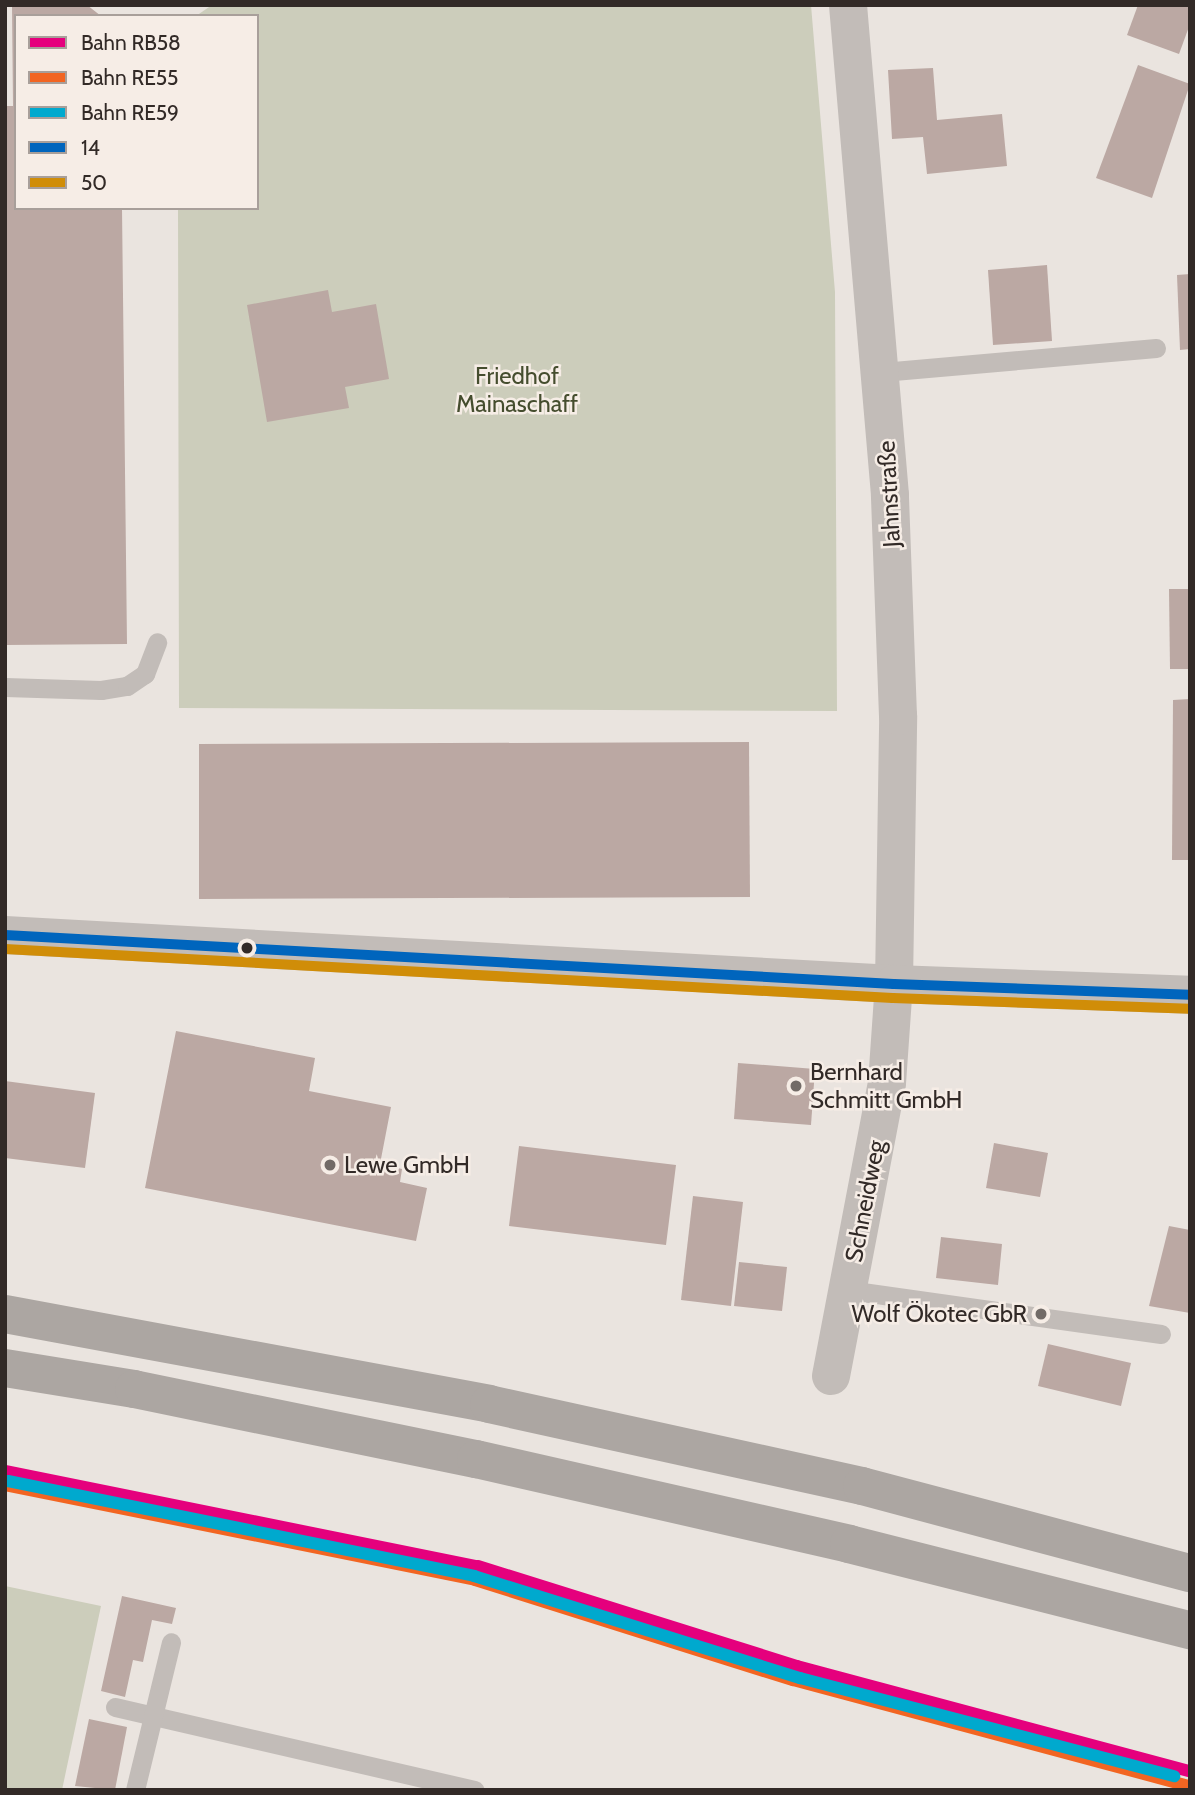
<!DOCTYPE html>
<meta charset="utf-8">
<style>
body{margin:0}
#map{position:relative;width:1195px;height:1795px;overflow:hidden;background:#eae4df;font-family:Cabin,sans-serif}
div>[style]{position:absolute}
.green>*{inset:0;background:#cccdbb}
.building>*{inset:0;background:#bba8a3}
.service>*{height:19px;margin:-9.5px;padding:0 9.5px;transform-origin:9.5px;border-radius:9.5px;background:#c2bcb8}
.minor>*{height:38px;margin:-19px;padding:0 19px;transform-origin:19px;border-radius:19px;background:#c2bcb8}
.tertiary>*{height:38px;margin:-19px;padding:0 19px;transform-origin:19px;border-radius:19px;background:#c2bcb8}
.trunk>*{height:38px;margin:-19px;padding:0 19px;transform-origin:19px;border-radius:19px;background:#aca6a2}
.bus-1>*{height:10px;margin:-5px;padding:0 5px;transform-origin:5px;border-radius:5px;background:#0065bd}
.bus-2>*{height:10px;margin:-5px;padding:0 5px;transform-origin:5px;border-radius:5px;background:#d08d08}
.rail-1>*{height:12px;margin:-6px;padding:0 6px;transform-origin:6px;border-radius:6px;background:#e5007d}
.rail-2>*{height:12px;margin:-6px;padding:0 6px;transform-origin:6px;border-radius:6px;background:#f26522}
.rail-3>*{height:12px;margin:-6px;padding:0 6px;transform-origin:6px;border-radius:6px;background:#00a9ce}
.dots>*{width:19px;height:19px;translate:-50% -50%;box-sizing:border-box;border:4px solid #f6ede6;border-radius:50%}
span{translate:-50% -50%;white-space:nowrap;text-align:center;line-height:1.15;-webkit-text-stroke:5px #f6ede6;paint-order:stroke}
.park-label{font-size:24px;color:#454d2e}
.street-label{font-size:24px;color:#322a27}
.poi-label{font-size:24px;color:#322a27}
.left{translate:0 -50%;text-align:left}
.right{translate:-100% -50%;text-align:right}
.frame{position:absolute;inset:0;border:7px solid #322a27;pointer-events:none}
.legend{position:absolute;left:14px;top:14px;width:245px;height:196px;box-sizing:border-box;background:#f6ede6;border:2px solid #a89f9a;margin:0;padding:9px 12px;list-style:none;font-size:21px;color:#322a27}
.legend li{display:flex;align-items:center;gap:14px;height:35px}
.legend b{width:35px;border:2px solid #a89f9a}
</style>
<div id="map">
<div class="green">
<i style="clip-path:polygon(212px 5px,811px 5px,835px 292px,837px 711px,179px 708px,178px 208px,257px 208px,257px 16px,196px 16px)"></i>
<i style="clip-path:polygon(5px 1586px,101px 1606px,62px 1790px,5px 1790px)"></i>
</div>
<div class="building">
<i style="clip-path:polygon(12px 5px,87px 5px,101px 16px,16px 16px,16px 208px,122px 208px,127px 644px,5px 645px,5px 106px,13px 106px)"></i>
<i style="clip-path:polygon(1138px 5px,1190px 5px,1190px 24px,1179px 54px,1127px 35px)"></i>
<i style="clip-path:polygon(1138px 65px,1190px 84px,1152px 198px,1096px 178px)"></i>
<i style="clip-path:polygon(933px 68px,937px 120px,1002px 114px,1007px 166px,927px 174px,923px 137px,892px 139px,888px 70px)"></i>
<i style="clip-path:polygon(1047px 265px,1052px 341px,993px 345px,988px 270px)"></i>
<i style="clip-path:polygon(1190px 274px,1190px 349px,1180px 350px,1177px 275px)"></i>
<i style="clip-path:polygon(328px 290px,332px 312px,376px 304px,389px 379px,345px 387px,349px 408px,267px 422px,247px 305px)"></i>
<i style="clip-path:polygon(1169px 589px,1190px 589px,1190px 669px,1170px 669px)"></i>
<i style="clip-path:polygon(1190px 699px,1190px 860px,1172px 860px,1173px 700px)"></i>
<i style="clip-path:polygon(749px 742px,750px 897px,199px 899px,199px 744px)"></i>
<i style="clip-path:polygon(176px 1031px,315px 1058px,309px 1091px,391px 1107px,380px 1164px,402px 1169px,400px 1182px,427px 1188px,416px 1241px,145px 1188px)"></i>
<i style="clip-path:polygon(738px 1063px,815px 1069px,811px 1125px,734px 1119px)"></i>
<i style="clip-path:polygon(5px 1081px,95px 1093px,85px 1168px,5px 1158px)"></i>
<i style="clip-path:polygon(994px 1143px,1048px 1153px,1040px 1197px,986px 1188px)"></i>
<i style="clip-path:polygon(519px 1146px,676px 1165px,666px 1245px,509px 1226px)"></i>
<i style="clip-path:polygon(693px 1196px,743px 1202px,731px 1306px,681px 1300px)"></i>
<i style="clip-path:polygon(1169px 1226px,1190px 1230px,1190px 1313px,1149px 1306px)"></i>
<i style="clip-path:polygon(941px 1237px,1002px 1244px,998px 1285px,936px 1278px)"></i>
<i style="clip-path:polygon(739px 1262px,787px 1267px,782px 1311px,734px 1306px)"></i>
<i style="clip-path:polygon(1048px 1344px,1131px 1363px,1121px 1406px,1038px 1386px)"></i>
<i style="clip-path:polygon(122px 1596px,176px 1608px,172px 1624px,152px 1620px,143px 1662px,133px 1660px,125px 1697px,101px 1691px)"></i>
<i style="clip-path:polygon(89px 1719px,127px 1727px,115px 1790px,75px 1786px)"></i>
</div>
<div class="service">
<i style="left:882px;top:372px;width:275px;rotate:-5deg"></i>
<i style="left:5px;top:687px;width:96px;rotate:1.8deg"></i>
<i style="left:101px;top:690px;width:26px;rotate:-9deg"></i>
<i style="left:127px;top:686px;width:22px;rotate:-34deg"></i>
<i style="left:145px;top:674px;width:34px;rotate:-69deg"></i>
<i style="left:848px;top:1290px;width:316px;rotate:8deg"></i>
<i style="left:115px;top:1707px;width:369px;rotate:13deg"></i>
<i style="left:135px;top:1790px;width:152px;rotate:-76.3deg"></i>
</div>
<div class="minor">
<i style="left:831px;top:1376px;width:298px;rotate:-79.2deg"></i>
<i style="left:887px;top:1083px;width:99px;rotate:-86deg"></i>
<i style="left:894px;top:984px;width:268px;rotate:-89.1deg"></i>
<i style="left:898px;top:716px;width:221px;rotate:-92.1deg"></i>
<i style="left:890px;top:495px;width:492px;rotate:-94.9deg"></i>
</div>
<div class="tertiary">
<i style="left:5px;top:935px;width:890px;rotate:3.15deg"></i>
<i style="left:894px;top:984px;width:296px;rotate:2.1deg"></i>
</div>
<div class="trunk">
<i style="left:5px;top:1314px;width:492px;rotate:10.5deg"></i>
<i style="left:489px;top:1404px;width:382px;rotate:12.4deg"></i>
<i style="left:862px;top:1486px;width:339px;rotate:14.9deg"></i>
<i style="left:5px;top:1368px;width:131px;rotate:9.2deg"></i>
<i style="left:134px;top:1389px;width:349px;rotate:11.6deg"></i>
<i style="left:476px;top:1459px;width:383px;rotate:12.8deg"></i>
<i style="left:849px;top:1544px;width:352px;rotate:14.2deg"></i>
</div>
<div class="bus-1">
<i style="left:5px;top:935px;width:890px;rotate:3.15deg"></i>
<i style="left:894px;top:984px;width:296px;rotate:2.1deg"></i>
</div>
<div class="bus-2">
<i style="left:5px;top:949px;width:889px;rotate:3.16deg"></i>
<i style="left:893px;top:998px;width:296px;rotate:2.1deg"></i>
</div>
<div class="rail-1">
<i style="left:5px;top:1471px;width:482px;rotate:11.4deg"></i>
<i style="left:478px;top:1566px;width:334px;rotate:17.4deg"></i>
<i style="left:797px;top:1666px;width:407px;rotate:15deg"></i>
</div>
<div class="rail-2">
<i style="left:5px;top:1485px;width:480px;rotate:11.4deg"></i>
<i style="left:475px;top:1580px;width:333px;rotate:17.5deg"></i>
<i style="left:793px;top:1680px;width:407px;rotate:15deg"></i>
</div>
<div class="rail-3">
<i style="left:8px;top:1481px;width:476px;rotate:11.5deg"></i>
<i style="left:474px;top:1576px;width:342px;rotate:17.4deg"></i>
<i style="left:800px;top:1678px;width:387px;rotate:14.7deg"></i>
</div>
<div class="dots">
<i style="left:247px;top:948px;background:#322a27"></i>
<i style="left:796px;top:1086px;background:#726b67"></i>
<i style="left:330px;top:1165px;background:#726b67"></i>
<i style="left:1041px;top:1314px;background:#726b67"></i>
</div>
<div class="park-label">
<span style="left:517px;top:390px">Friedhof<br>Mainaschaff</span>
</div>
<div class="street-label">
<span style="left:889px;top:494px;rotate:-93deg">Jahnstraße</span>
<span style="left:865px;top:1201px;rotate:-79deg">Schneidweg</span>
</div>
<div class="poi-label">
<span class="left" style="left:810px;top:1086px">Bernhard<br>Schmitt GmbH</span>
<span class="left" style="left:344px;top:1165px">Lewe GmbH</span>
<span class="right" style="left:1027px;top:1314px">Wolf Ökotec GbR</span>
</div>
<div class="frame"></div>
<ul class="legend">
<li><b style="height:9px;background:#e5007d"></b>Bahn RB58</li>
<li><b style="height:9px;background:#f26522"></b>Bahn RE55</li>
<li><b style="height:9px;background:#00a9ce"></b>Bahn RE59</li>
<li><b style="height:9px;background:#0065bd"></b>14</li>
<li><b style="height:9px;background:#d08d08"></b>50</li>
</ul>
</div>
